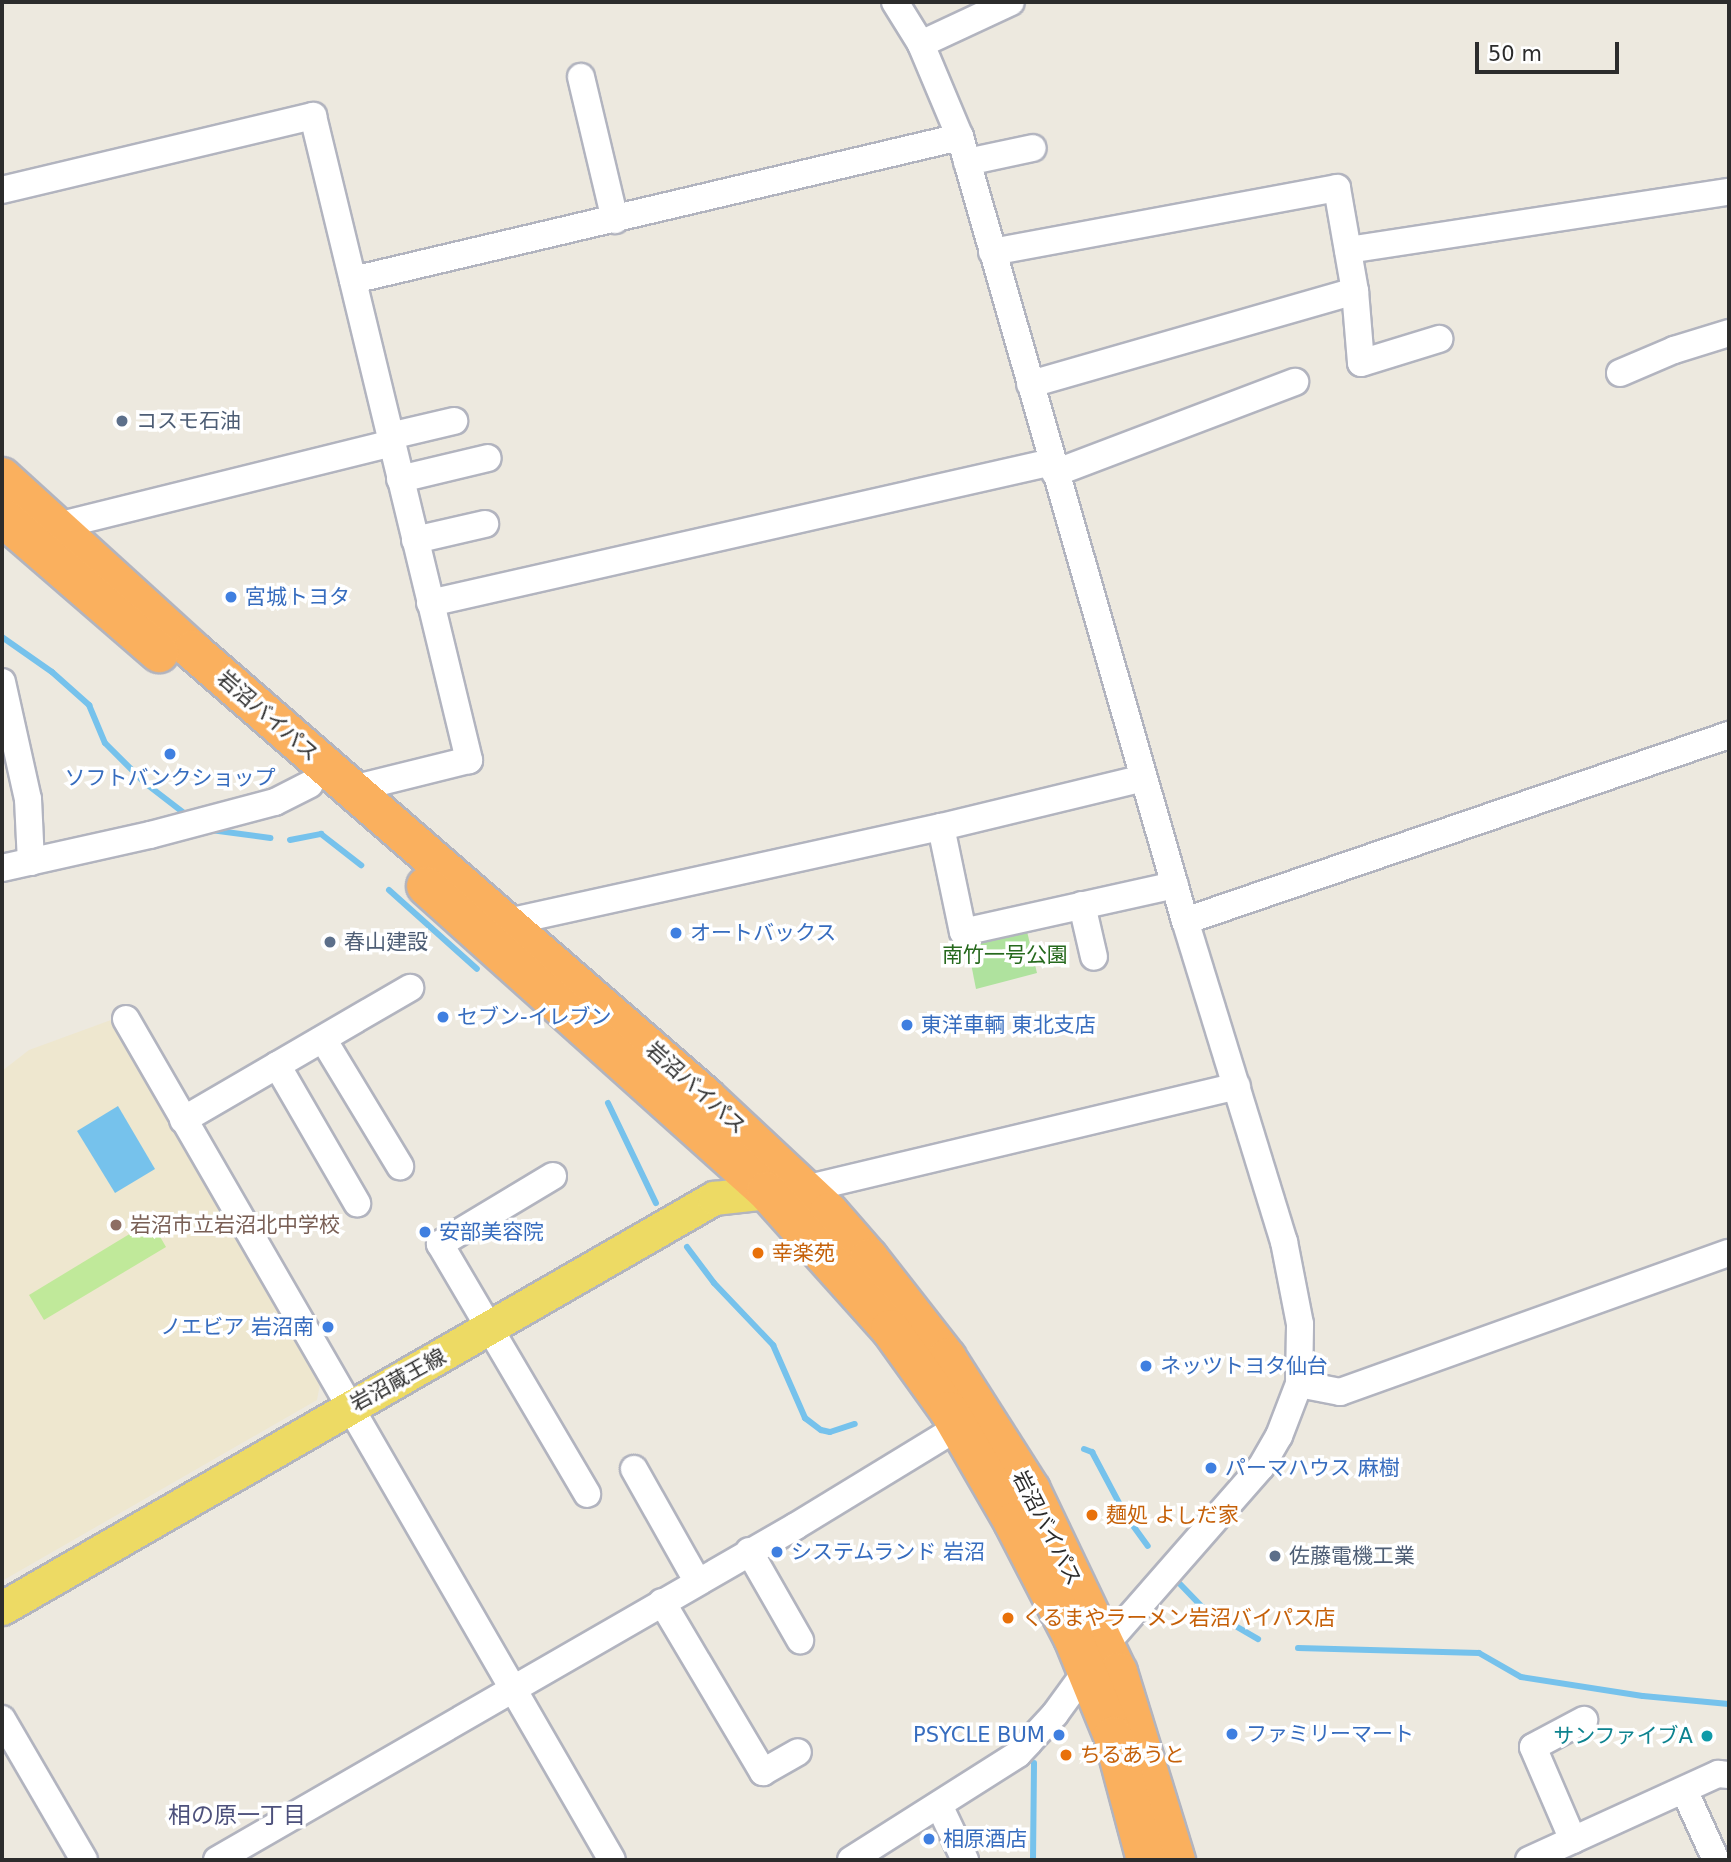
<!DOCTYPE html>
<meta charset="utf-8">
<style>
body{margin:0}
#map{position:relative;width:1731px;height:1862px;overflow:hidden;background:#ede9df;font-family:"DejaVu Sans","Noto Sans JP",sans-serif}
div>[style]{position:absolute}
.education>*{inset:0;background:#eee7cf}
.green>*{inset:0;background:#afe29e}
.pitch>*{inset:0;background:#c0e99a}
.water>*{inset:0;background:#76c2ec}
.stream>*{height:6px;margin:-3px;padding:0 3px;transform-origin:3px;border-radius:3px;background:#76c2ec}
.roads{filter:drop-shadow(2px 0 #b2b4bf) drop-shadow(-2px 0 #b2b4bf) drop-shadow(0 2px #b2b4bf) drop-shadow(0 -2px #b2b4bf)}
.minor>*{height:26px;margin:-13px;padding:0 13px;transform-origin:13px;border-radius:13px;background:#fff}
.major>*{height:33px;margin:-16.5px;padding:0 16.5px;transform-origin:16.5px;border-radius:16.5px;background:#edda64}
.highway>*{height:38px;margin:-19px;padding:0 19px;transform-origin:19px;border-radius:19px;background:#fab05e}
.dots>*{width:19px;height:19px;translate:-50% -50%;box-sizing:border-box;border:4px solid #fff;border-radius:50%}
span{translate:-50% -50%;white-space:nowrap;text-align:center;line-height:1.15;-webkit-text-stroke:7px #fff;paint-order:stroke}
.service-label{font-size:21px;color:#4e5e75}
.left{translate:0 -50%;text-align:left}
.shop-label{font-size:21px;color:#366cbe}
.right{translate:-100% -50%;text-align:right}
.street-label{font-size:21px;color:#2c2c2c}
.park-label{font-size:21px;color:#26691d}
.education-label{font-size:21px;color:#785e54}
.food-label{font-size:21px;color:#c56008}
.culture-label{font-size:21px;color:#0d838f}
.neighbourhood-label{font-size:23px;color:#4d517c}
.frame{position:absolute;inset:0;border:4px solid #2c2c2c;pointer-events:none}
.scale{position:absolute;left:1475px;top:42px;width:144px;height:32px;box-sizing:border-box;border:4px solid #2c2c2c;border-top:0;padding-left:9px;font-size:21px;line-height:24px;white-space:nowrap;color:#2c2c2c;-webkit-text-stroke:5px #fff;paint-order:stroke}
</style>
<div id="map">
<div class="education">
<i style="clip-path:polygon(111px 1020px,321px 1379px,317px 1400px,2px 1581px,2px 1071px,29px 1050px)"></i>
</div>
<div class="green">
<i style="clip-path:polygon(1025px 923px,1037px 973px,976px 989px,966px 938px)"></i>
</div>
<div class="pitch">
<i style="clip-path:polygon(151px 1221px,166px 1247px,44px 1320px,29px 1295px)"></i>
</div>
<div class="water">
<i style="clip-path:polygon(118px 1106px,155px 1169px,115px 1193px,77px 1131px)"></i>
</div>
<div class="stream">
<i style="left:2px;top:637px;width:61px;rotate:35deg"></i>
<i style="left:52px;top:672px;width:50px;rotate:41.7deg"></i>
<i style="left:89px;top:705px;width:41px;rotate:67.2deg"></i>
<i style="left:105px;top:743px;width:57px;rotate:45deg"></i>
<i style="left:145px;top:783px;width:56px;rotate:37.7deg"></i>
<i style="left:211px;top:830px;width:60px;rotate:7.7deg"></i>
<i style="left:290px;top:840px;width:32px;rotate:-11deg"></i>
<i style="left:321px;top:834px;width:51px;rotate:37.8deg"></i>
<i style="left:389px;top:890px;width:118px;rotate:41.9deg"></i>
<i style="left:608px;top:1103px;width:111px;rotate:64.4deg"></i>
<i style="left:687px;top:1247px;width:45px;rotate:53.1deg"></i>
<i style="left:714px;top:1283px;width:86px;rotate:46.4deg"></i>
<i style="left:773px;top:1345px;width:80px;rotate:66.3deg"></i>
<i style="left:805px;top:1418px;width:20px;rotate:37deg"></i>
<i style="left:821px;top:1430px;width:9px;rotate:13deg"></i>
<i style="left:830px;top:1432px;width:26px;rotate:-18deg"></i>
<i style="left:1084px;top:1449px;width:9px;rotate:21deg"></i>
<i style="left:1092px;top:1452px;width:72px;rotate:62deg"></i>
<i style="left:1126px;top:1516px;width:37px;rotate:54deg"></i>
<i style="left:1180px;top:1584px;width:30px;rotate:46deg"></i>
<i style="left:1201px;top:1606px;width:66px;rotate:30.1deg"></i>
<i style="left:1298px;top:1648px;width:181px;rotate:1.6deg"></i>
<i style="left:1479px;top:1653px;width:48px;rotate:29.7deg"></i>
<i style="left:1521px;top:1677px;width:123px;rotate:8.9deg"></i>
<i style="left:1643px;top:1696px;width:86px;rotate:5.3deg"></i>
<i style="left:1033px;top:1860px;width:97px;rotate:-89.4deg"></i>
</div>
<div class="roads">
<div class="minor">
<i style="left:921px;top:44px;width:99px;rotate:-25deg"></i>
<i style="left:581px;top:77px;width:147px;rotate:76.6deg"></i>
<i style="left:967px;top:162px;width:67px;rotate:-12deg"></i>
<i style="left:2px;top:190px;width:320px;rotate:-13.4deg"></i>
<i style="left:313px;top:116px;width:663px;rotate:76.38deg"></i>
<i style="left:469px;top:760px;width:121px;rotate:166.1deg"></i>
<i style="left:1348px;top:250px;width:385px;rotate:-8.7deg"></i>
<i style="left:992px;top:252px;width:351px;rotate:-10.5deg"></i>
<i style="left:1337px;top:188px;width:105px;rotate:80.1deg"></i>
<i style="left:1355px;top:291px;width:338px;rotate:164deg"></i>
<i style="left:353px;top:280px;width:624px;rotate:-13.26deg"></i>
<i style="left:1355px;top:291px;width:72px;rotate:85.2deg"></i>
<i style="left:1361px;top:363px;width:82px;rotate:-17.1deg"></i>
<i style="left:1620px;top:373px;width:59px;rotate:-23.1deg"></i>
<i style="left:1674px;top:350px;width:58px;rotate:-17.2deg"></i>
<i style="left:390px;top:436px;width:66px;rotate:-13.2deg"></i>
<i style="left:1055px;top:473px;width:257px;rotate:-20.8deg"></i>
<i style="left:400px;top:479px;width:90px;rotate:-13.4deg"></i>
<i style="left:45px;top:529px;width:357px;rotate:-13.9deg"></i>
<i style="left:415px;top:540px;width:72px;rotate:-12.9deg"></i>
<i style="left:430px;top:603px;width:638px;rotate:-12.77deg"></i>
<i style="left:2px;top:682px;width:120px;rotate:77.5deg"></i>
<i style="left:28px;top:799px;width:63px;rotate:87.3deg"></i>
<i style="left:941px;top:827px;width:107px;rotate:78.2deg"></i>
<i style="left:963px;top:932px;width:217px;rotate:-12.5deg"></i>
<i style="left:2px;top:868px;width:152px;rotate:-12.6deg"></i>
<i style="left:150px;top:835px;width:129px;rotate:-14.8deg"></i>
<i style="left:275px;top:802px;width:39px;rotate:-27deg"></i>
<i style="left:1082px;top:905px;width:53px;rotate:77deg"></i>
<i style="left:1185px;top:921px;width:575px;rotate:-18.88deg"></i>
<i style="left:508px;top:922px;width:443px;rotate:-12.4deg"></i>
<i style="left:941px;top:827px;width:208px;rotate:-13.6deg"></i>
<i style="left:126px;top:1019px;width:971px;rotate:59.98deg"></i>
<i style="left:323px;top:1039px;width:149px;rotate:58.8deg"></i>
<i style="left:277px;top:1065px;width:160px;rotate:59.9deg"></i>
<i style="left:183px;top:1120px;width:263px;rotate:-30.2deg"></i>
<i style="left:553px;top:1176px;width:132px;rotate:149deg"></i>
<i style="left:440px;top:1244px;width:290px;rotate:59.5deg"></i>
<i style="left:805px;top:1189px;width:444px;rotate:-13.4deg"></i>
<i style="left:1299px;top:1384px;width:42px;rotate:11deg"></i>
<i style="left:1340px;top:1392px;width:413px;rotate:-19.7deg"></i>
<i style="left:634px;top:1469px;width:129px;rotate:60.6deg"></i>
<i style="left:749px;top:1551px;width:103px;rotate:60.2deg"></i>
<i style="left:662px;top:1602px;width:198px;rotate:59.3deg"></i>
<i style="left:763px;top:1772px;width:40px;rotate:-29.7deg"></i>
<i style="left:2px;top:1719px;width:163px;rotate:59.8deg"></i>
<i style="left:1685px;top:1792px;width:75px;rotate:65.5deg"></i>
<i style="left:939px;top:1805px;width:61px;rotate:64.7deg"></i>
<i style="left:1573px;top:1840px;width:101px;rotate:-113.3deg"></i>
<i style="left:1533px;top:1747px;width:58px;rotate:-27.9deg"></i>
<i style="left:217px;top:1860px;width:668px;rotate:-29.98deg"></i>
<i style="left:796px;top:1526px;width:190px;rotate:-31.4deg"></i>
<i style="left:851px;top:1860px;width:198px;rotate:-32.4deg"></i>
<i style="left:1018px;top:1754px;width:16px;rotate:-47deg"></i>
<i style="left:1029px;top:1742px;width:38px;rotate:-47deg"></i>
<i style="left:1055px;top:1714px;width:87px;rotate:-53.9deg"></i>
<i style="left:1106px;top:1644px;width:235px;rotate:-48.8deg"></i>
<i style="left:1261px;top:1467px;width:36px;rotate:-60deg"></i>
<i style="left:1279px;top:1436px;width:56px;rotate:-69deg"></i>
<i style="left:1299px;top:1384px;width:60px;rotate:-89deg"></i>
<i style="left:1300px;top:1324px;width:84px;rotate:-101deg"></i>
<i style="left:1284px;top:1242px;width:336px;rotate:-107.1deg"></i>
<i style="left:1185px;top:921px;width:816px;rotate:-106.01deg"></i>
<i style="left:960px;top:137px;width:101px;rotate:-112.8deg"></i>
<i style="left:921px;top:44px;width:49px;rotate:-121.8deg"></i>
<i style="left:1529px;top:1860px;width:208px;rotate:-24.5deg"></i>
<i style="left:1718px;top:1774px;width:11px;rotate:5deg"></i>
</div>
<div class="major">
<i style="left:2px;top:1608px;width:822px;rotate:-29.94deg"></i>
<i style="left:714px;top:1198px;width:71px;rotate:-6.4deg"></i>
</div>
<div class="highway">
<i style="left:2px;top:477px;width:257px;rotate:42.3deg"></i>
<i style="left:192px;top:650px;width:681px;rotate:41.01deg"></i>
<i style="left:706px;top:1097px;width:168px;rotate:43.1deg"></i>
<i style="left:829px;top:1212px;width:61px;rotate:49deg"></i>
<i style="left:869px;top:1258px;width:127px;rotate:52deg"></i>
<i style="left:947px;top:1358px;width:156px;rotate:57.5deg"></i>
<i style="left:1031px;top:1490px;width:202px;rotate:64.5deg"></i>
<i style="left:1118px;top:1672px;width:197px;rotate:72.9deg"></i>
<i style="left:2px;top:517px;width:208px;rotate:40.9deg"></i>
<i style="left:426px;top:886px;width:457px;rotate:41.9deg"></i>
<i style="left:766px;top:1191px;width:186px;rotate:48.1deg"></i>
<i style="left:890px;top:1329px;width:101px;rotate:54.3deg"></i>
<i style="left:949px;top:1411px;width:128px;rotate:60deg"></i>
<i style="left:1013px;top:1522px;width:131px;rotate:62.7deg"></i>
<i style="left:1073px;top:1638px;width:106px;rotate:67.8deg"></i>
<i style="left:1113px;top:1736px;width:128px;rotate:75.1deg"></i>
</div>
</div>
<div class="dots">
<i style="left:122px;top:421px;background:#5c6f8a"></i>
<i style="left:231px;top:597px;background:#3f7fe0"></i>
<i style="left:170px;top:754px;background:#3f7fe0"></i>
<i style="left:676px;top:933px;background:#3f7fe0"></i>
<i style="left:330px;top:942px;background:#5c6f8a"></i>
<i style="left:443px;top:1017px;background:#3f7fe0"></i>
<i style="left:907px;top:1025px;background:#3f7fe0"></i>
<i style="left:116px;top:1225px;background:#8d6e63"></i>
<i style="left:425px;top:1232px;background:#3f7fe0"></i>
<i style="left:758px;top:1253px;background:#e8710a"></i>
<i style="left:328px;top:1327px;background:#3f7fe0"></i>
<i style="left:1146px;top:1366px;background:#3f7fe0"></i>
<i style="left:1211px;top:1468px;background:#3f7fe0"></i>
<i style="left:1092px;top:1515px;background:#e8710a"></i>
<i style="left:777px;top:1552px;background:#3f7fe0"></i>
<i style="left:1275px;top:1556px;background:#5c6f8a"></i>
<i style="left:1008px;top:1618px;background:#e8710a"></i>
<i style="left:1232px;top:1734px;background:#3f7fe0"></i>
<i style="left:1059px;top:1735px;background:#3f7fe0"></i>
<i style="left:1707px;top:1736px;background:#0f9aa8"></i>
<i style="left:1066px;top:1755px;background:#e8710a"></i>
<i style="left:929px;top:1839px;background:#3f7fe0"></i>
</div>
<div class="service-label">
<span class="left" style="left:136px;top:421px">コスモ石油</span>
<span class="left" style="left:344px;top:942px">春山建設</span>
<span class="left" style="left:1289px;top:1556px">佐藤電機工業</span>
</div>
<div class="shop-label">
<span class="left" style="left:245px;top:597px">宮城トヨタ</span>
<span style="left:170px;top:778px">ソフトバンクショップ</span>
<span class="left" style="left:690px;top:933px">オートバックス</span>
<span class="left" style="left:457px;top:1017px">セブン-イレブン</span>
<span class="left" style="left:921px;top:1025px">東洋車輌 東北支店</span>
<span class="left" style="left:439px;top:1232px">安部美容院</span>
<span class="right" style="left:314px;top:1327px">ノエビア 岩沼南</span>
<span class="left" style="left:1160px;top:1366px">ネッツトヨタ仙台</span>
<span class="left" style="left:1225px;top:1468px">パーマハウス 麻樹</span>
<span class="left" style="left:791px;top:1552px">システムランド 岩沼</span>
<span class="left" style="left:1246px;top:1734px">ファミリーマート</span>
<span class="right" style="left:1045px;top:1735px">PSYCLE BUM</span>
<span class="left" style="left:943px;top:1839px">相原酒店</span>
</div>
<div class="street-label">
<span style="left:268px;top:716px;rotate:41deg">岩沼バイパス</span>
<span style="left:696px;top:1088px;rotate:42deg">岩沼バイパス</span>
<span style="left:398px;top:1380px;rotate:-29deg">岩沼蔵王線</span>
<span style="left:1047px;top:1528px;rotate:63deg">岩沼バイパス</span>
</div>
<div class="park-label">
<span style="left:1005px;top:955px">南竹一号公園</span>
</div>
<div class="education-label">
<span class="left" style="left:130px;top:1225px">岩沼市立岩沼北中学校</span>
</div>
<div class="food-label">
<span class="left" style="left:772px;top:1253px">幸楽苑</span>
<span class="left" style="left:1106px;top:1515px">麺処 よしだ家</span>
<span class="left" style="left:1022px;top:1618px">くるまやラーメン岩沼バイパス店</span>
<span class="left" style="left:1080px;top:1755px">ちるあうと</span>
</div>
<div class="culture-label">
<span class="right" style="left:1693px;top:1736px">サンファイブA</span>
</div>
<div class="neighbourhood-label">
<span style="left:237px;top:1815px">相の原一丁目</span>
</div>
<div class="frame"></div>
<div class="scale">50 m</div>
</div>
